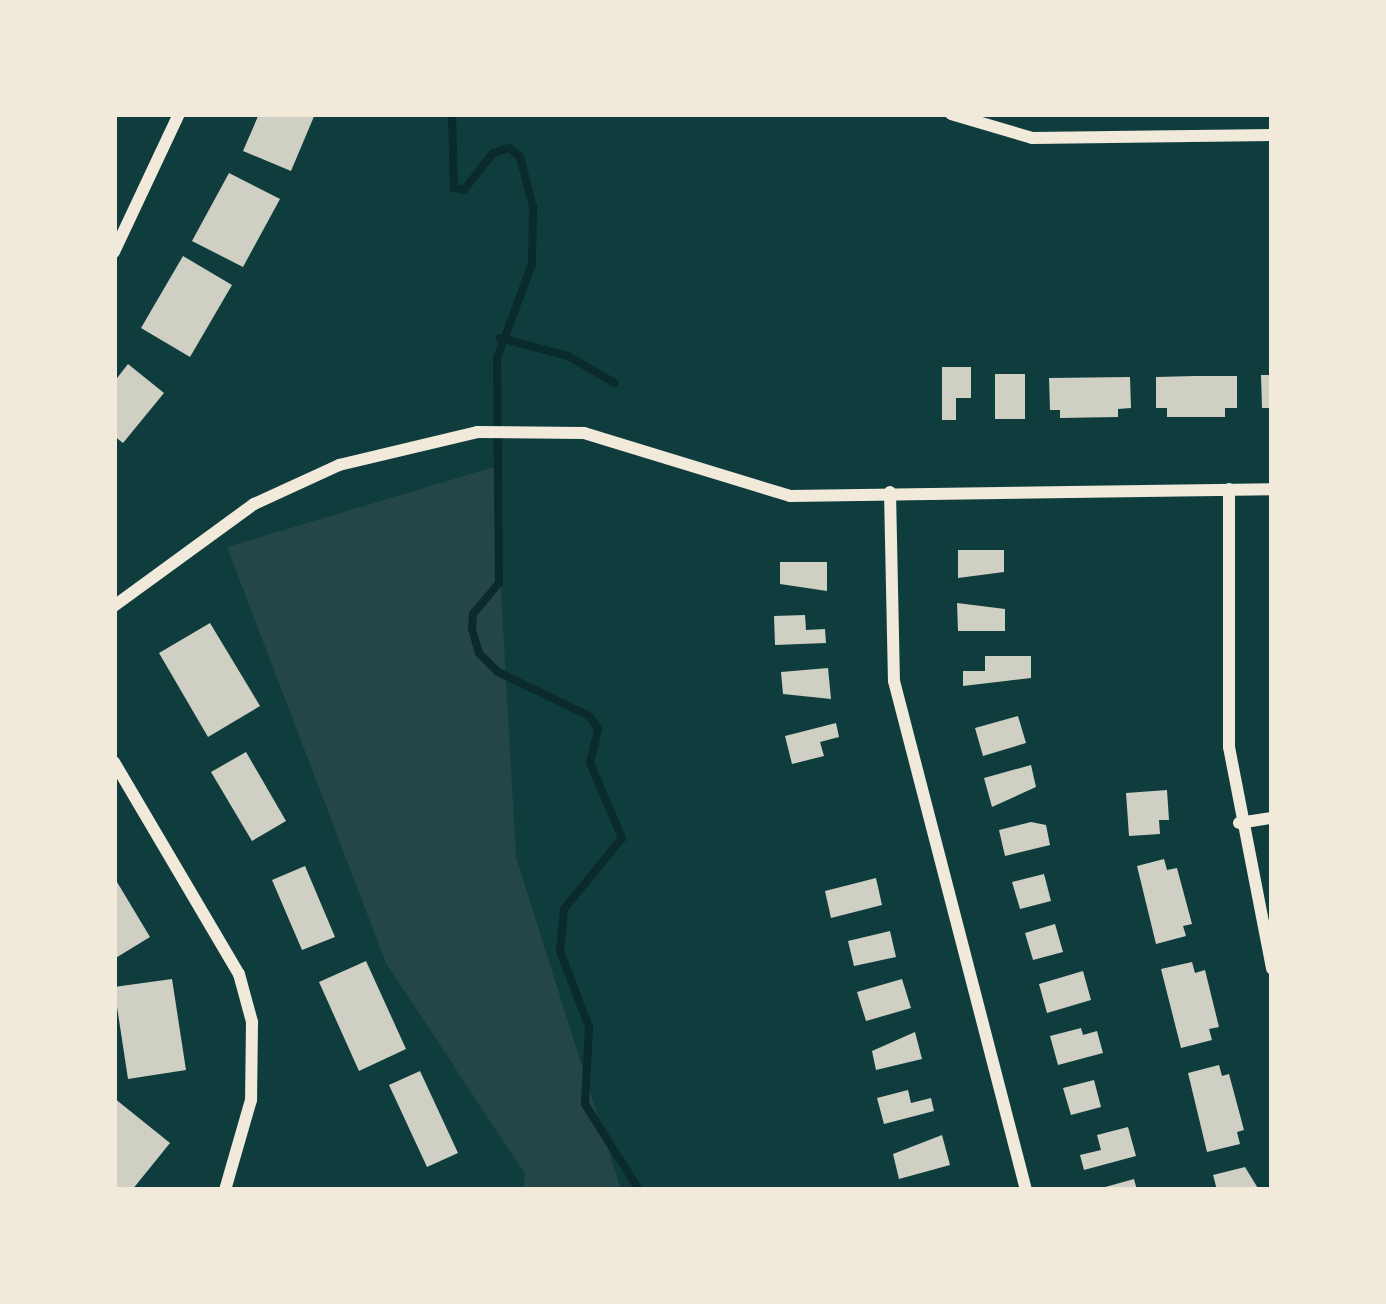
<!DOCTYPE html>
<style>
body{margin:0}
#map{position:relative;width:1386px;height:1304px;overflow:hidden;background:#0f3d3e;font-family:Mulish,sans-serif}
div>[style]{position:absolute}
.green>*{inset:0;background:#244646}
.stream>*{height:8px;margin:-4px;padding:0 4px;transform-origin:4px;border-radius:4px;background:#0a2a2b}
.building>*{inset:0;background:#cfcfc3}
.minor>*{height:12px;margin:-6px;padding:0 6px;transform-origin:6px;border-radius:6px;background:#f1e9da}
span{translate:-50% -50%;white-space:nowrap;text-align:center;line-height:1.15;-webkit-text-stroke:10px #f1e9da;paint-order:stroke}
.frame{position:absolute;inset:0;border:117px solid #f1e9da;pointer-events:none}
</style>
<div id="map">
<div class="green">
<i style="clip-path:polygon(494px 467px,516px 857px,621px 1190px,523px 1190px,525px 1174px,386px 963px,227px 547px)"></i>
</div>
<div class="stream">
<i style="left:452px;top:114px;width:74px;rotate:88.5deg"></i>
<i style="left:454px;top:188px;width:10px;rotate:11deg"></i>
<i style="left:464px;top:190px;width:47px;rotate:-51.9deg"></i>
<i style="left:493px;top:153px;width:17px;rotate:-17deg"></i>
<i style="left:509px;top:148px;width:14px;rotate:39deg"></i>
<i style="left:520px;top:157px;width:52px;rotate:75.4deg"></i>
<i style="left:533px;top:207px;width:57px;rotate:91deg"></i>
<i style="left:532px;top:264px;width:100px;rotate:110.4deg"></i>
<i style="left:497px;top:358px;width:225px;rotate:89.5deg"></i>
<i style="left:499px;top:583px;width:40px;rotate:130deg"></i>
<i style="left:473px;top:614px;width:15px;rotate:94deg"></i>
<i style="left:472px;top:629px;width:25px;rotate:74deg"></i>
<i style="left:479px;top:653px;width:27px;rotate:45deg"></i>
<i style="left:498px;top:672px;width:101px;rotate:25.8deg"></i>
<i style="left:589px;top:716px;width:16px;rotate:55deg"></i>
<i style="left:598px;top:729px;width:35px;rotate:103deg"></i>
<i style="left:590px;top:763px;width:82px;rotate:66.9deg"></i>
<i style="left:622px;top:838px;width:92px;rotate:129.2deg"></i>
<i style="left:564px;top:909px;width:42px;rotate:95.4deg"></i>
<i style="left:560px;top:951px;width:81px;rotate:69.1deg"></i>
<i style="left:589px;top:1027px;width:77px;rotate:93deg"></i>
<i style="left:585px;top:1104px;width:102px;rotate:57.9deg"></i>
<i style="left:500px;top:338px;width:70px;rotate:14.8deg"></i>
<i style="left:568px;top:356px;width:54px;rotate:29.9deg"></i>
</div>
<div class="building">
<i style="clip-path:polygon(259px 114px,315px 114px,291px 171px,243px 151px)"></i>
<i style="clip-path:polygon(229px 173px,280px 199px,243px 267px,192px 241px)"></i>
<i style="clip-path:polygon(183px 256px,232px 285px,190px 357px,141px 328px)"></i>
<i style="clip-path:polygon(128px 364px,164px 393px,123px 443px,114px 436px,114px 382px)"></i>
<i style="clip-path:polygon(942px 367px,971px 367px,971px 398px,956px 398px,956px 420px,942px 420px)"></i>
<i style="clip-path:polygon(995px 374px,1025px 374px,1025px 419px,995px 419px)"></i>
<i style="clip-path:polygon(1261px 375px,1272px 375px,1272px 408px,1262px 408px)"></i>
<i style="clip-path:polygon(1195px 376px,1237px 376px,1237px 408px,1225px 408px,1225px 417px,1167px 417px,1167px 408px,1156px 408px,1156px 377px)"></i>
<i style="clip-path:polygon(1130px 377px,1131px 408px,1118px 409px,1118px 417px,1060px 418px,1060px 410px,1050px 410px,1049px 378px)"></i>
<i style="clip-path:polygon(958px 550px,1004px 550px,1004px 572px,958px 578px)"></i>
<i style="clip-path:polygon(780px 562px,827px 562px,827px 591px,780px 584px)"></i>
<i style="clip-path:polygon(957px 603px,1005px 609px,1005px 631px,958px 631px)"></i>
<i style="clip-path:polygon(805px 615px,806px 630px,825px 629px,826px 643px,775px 645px,774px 616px)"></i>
<i style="clip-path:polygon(210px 623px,260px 706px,208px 737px,159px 653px)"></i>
<i style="clip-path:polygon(985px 656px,1031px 656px,1031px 678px,963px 686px,963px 671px,985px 671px)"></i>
<i style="clip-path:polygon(828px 668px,831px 699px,783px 694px,781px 672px)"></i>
<i style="clip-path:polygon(1018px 716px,1026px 743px,983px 756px,975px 728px)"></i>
<i style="clip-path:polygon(836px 723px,839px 737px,820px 742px,824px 756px,792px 764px,785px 736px)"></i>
<i style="clip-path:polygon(246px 752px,286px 821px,252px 841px,211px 772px)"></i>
<i style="clip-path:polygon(1031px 765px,1036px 787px,992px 807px,984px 778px)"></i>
<i style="clip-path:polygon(1167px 790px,1169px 820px,1159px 820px,1160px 834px,1129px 836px,1126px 793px)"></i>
<i style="clip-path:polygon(1031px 822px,1046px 825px,1050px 845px,1005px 856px,999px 830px)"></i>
<i style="clip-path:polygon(1164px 859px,1167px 870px,1177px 868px,1192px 924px,1183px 926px,1186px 936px,1156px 944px,1137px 866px)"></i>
<i style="clip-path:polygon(305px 866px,335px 937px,302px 950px,272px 880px)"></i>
<i style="clip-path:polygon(1044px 874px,1051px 901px,1020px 909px,1012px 882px)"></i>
<i style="clip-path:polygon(114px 877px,150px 937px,114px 959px)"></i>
<i style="clip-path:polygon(876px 878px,882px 905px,831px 918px,825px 891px)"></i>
<i style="clip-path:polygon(1055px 924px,1063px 952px,1033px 960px,1025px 933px)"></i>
<i style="clip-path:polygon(890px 931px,896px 957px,854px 966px,848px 941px)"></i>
<i style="clip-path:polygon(366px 961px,406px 1049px,359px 1071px,319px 982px)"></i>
<i style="clip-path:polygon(1192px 962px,1195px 973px,1205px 970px,1219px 1027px,1209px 1029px,1212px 1040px,1181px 1048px,1161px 969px)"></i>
<i style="clip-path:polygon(1083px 971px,1091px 1000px,1047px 1013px,1039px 984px)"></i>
<i style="clip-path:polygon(172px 979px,186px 1070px,128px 1079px,114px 987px)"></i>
<i style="clip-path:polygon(902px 979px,911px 1008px,866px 1021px,857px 992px)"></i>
<i style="clip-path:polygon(1081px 1028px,1083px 1035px,1097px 1031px,1103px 1053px,1058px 1065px,1050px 1036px)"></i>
<i style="clip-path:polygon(915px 1032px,922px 1059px,876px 1070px,872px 1051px)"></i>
<i style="clip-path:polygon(1219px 1065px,1222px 1076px,1229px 1074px,1244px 1130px,1237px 1132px,1240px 1144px,1207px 1152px,1188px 1073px)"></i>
<i style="clip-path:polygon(420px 1071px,458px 1153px,427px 1167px,389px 1085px)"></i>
<i style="clip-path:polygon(1094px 1080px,1101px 1107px,1071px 1115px,1063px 1088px)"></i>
<i style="clip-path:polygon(908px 1090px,911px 1103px,931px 1098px,934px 1111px,884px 1124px,877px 1098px)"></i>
<i style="clip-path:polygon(114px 1098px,170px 1143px,132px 1190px,114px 1190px)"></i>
<i style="clip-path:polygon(1128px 1127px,1136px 1156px,1084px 1170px,1080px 1155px,1101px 1150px,1097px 1135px)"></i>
<i style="clip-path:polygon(942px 1135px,950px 1165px,899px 1179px,893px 1154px)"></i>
<i style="clip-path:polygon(1245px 1167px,1259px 1190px,1217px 1190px,1213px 1175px)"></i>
<i style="clip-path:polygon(1134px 1179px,1137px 1190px,1099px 1190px,1098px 1189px)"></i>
</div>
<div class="minor">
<i style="left:951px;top:114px;width:84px;rotate:16.5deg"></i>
<i style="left:1032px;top:138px;width:240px;rotate:-0.7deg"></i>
<i style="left:114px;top:252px;width:153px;rotate:-64.8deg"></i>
<i style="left:1229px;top:489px;width:258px;rotate:90deg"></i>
<i style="left:1229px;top:747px;width:226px;rotate:79deg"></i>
<i style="left:890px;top:492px;width:189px;rotate:88.8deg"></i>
<i style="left:894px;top:681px;width:526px;rotate:75.46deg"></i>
<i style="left:114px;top:606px;width:173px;rotate:-36.1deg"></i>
<i style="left:254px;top:504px;width:94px;rotate:-24.6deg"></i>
<i style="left:339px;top:465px;width:142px;rotate:-13.4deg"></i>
<i style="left:477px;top:432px;width:107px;rotate:0.5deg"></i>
<i style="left:584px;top:433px;width:215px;rotate:17deg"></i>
<i style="left:790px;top:496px;width:482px;rotate:-0.8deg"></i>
<i style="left:114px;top:762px;width:246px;rotate:59.5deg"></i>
<i style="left:239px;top:974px;width:50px;rotate:74.8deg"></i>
<i style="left:252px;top:1022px;width:78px;rotate:90.7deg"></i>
<i style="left:251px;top:1100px;width:94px;rotate:106.1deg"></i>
<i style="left:1239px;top:823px;width:33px;rotate:-9deg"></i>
</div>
<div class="frame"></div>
</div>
